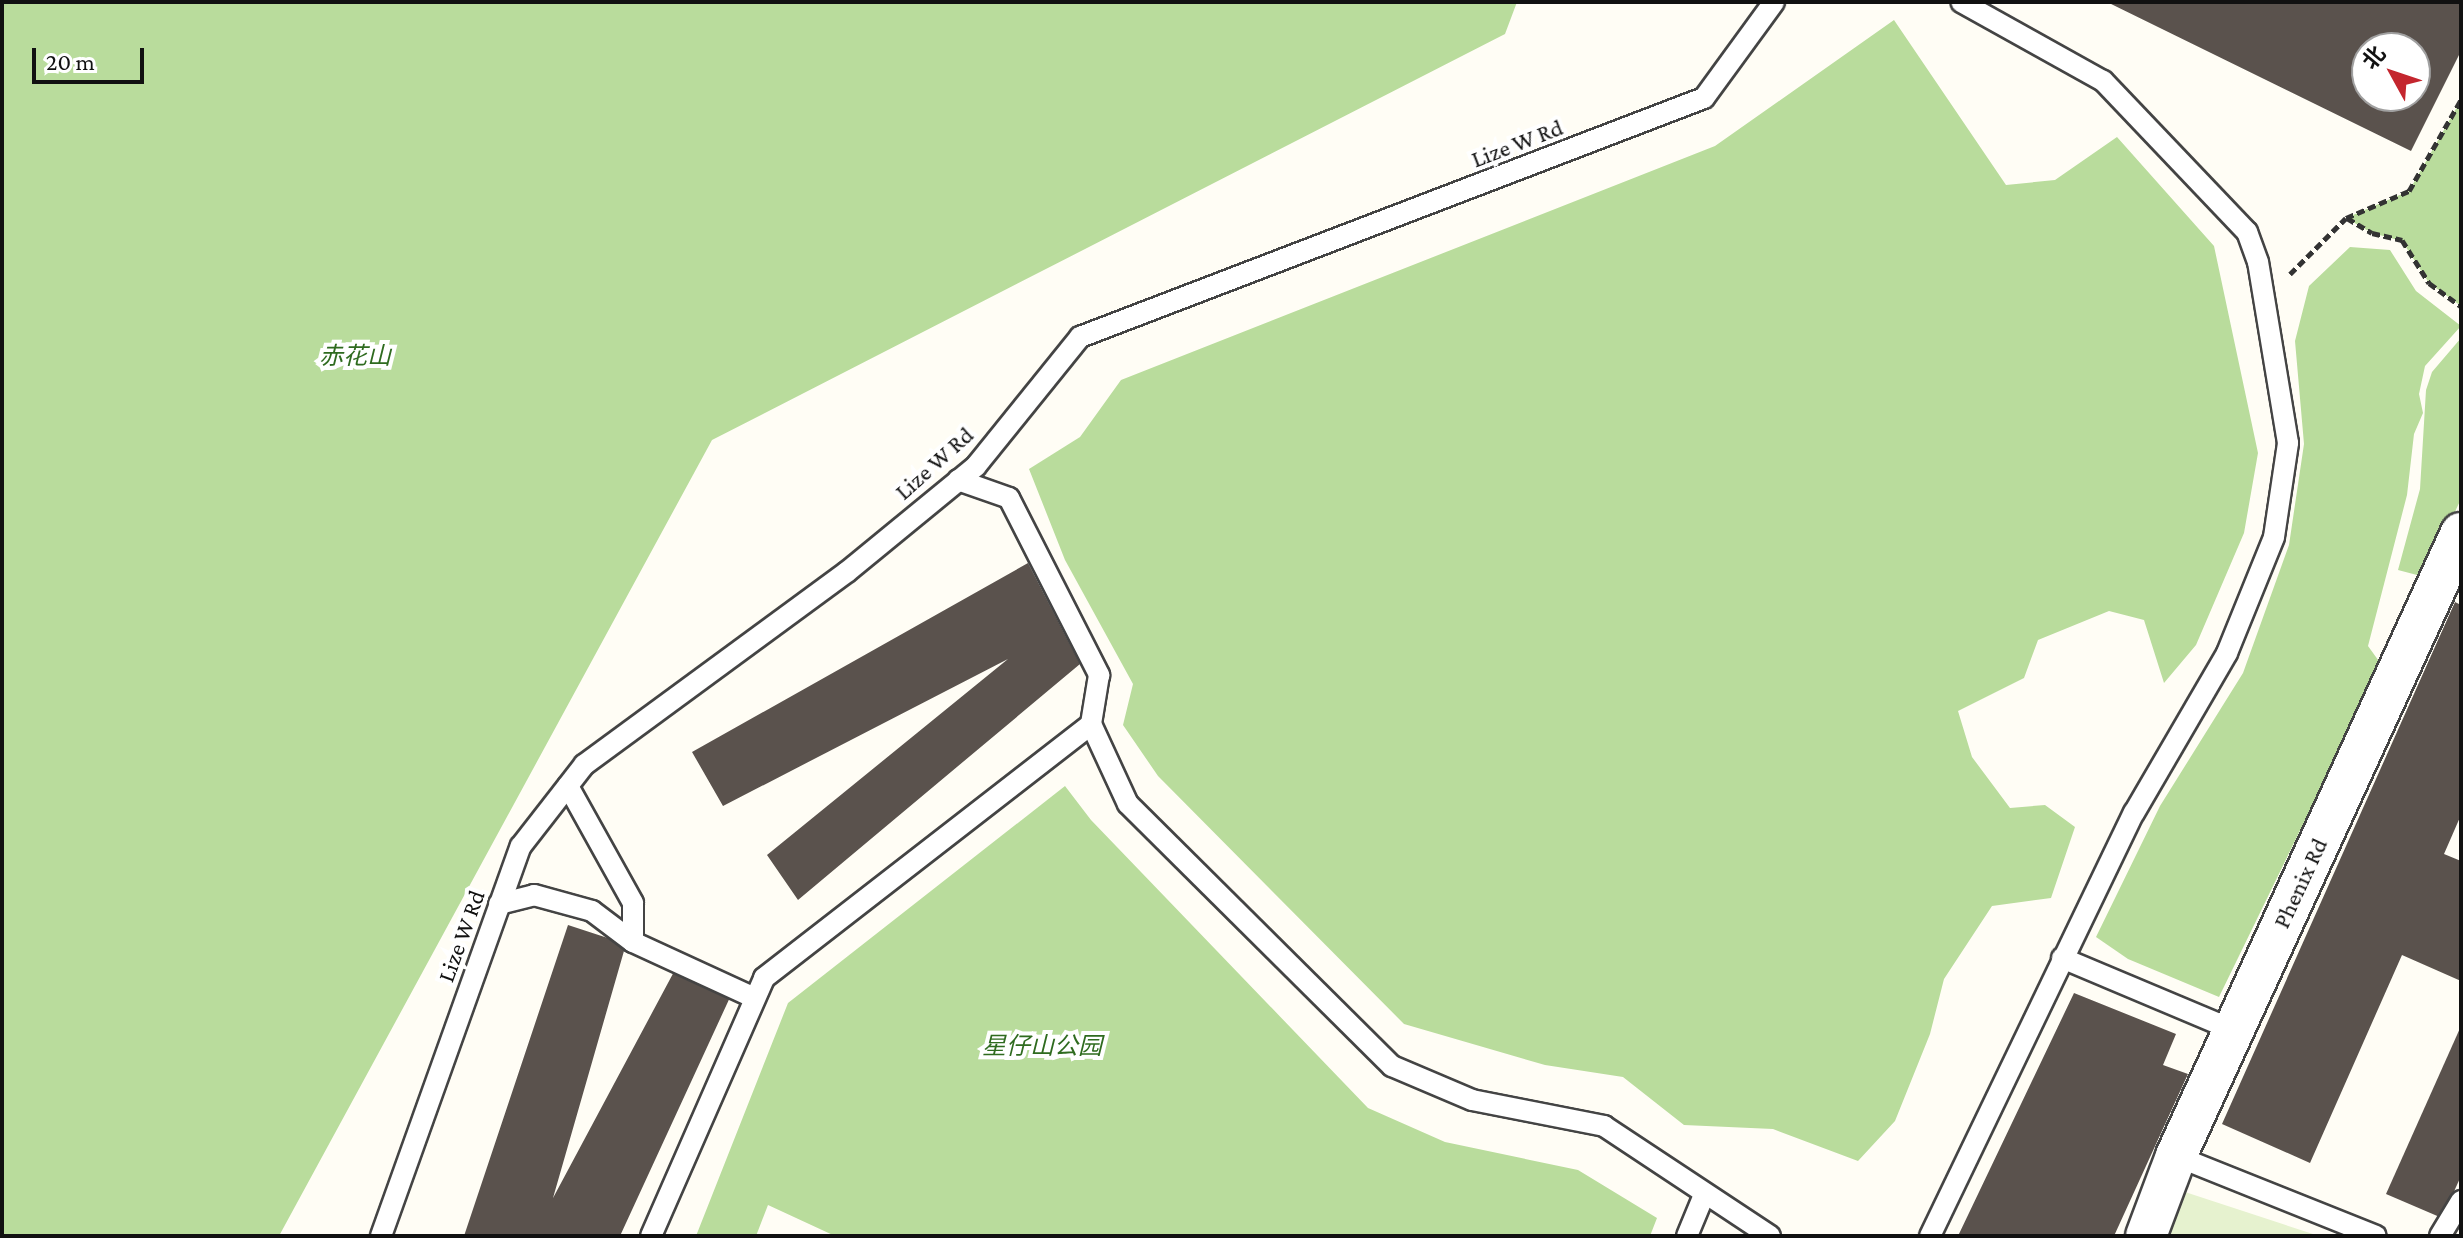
<!DOCTYPE html>
<meta charset="utf-8">
<style>
body{margin:0}
#map{position:relative;width:2463px;height:1238px;overflow:hidden;background:#fffdf5;font-family:"Crimson Pro","Noto Sans SC",serif}
div>[style]{position:absolute}
.forest>*{inset:0;background:#b9dc9c}
.pitch>*{inset:0;background:#e6f2cf}
.building>*{inset:0;background:#5a524d}
.path>*{height:5px;margin-top:-2.5px;transform-origin:0;background:repeating-linear-gradient(90deg,#333 0 8px,transparent 0 12px)}
.roads{filter:drop-shadow(2px 0 #444) drop-shadow(-2px 0 #444) drop-shadow(0 2px #444) drop-shadow(0 -2px #444)}
.service>*{height:20px;margin:-10px;padding:0 10px;transform-origin:10px;border-radius:10px;background:#fff}
.minor>*{height:40px;margin:-20px;padding:0 20px;transform-origin:20px;border-radius:20px;background:#fff}
span{translate:-50% -50%;white-space:nowrap;text-align:center;line-height:1.15;-webkit-text-stroke:8px #fff;paint-order:stroke}
.street-label{font-size:24px;color:#111}
.park-label{font-size:24px;color:#2f6b1f;font-style:italic}
.frame{position:absolute;inset:0;border:4px solid #111;pointer-events:none}
.north{position:absolute;left:2351px;top:32px;width:80px;height:80px;box-sizing:border-box;background:#fff;border:2px solid #a0a0a0;border-radius:50%;rotate:310deg;font-size:22px;font-weight:700;line-height:32px;text-align:center;color:#111}
.north::after{content:'';display:block;margin:auto;width:28px;height:36px;background:#c4262e;clip-path:polygon(50% 0,100% 100%,50% 72%,0 100%)}
.scale{position:absolute;left:32px;top:48px;width:112px;height:36px;box-sizing:border-box;border:4px solid #111;border-top:0;padding-left:10px;font-size:24px;line-height:28px;white-space:nowrap;color:#111;-webkit-text-stroke:6px #fff;paint-order:stroke}
</style>
<div id="map">
<div class="forest">
<i style="clip-path:polygon(2px 2px,1517px 2px,1505px 34px,712px 440px,279px 1236px,2px 1236px)"></i>
<i style="clip-path:polygon(1894px 20px,2006px 185px,2055px 180px,2117px 137px,2214px 246px,2258px 453px,2244px 533px,2196px 645px,2164px 683px,2144px 620px,2109px 611px,2038px 640px,2024px 678px,1958px 711px,1972px 757px,2010px 808px,2045px 805px,2075px 827px,2051px 898px,1992px 906px,1944px 979px,1930px 1034px,1895px 1121px,1858px 1161px,1773px 1129px,1684px 1125px,1623px 1077px,1545px 1065px,1404px 1024px,1158px 776px,1123px 725px,1133px 684px,1065px 560px,1029px 469px,1080px 437px,1121px 380px,1715px 146px)"></i>
<i style="clip-path:polygon(2461px 100px,2461px 306px,2429px 283px,2402px 241px,2372px 233px,2346px 218px,2409px 191px)"></i>
<i style="clip-path:polygon(2350px 247px,2390px 250px,2416px 291px,2461px 326px,2425px 366px,2419px 394px,2423px 413px,2414px 434px,2407px 495px,2368px 646px,2381px 664px,2219px 997px,2128px 959px,2096px 937px,2160px 806px,2243px 673px,2289px 545px,2304px 444px,2295px 341px,2309px 286px)"></i>
<i style="clip-path:polygon(2461px 338px,2461px 499px,2433px 558px,2417px 575px,2398px 570px,2420px 489px,2426px 390px,2432px 372px)"></i>
<i style="clip-path:polygon(1065px 786px,1091px 820px,1368px 1108px,1445px 1142px,1578px 1170px,1657px 1218px,1650px 1236px,835px 1236px,768px 1205px,756px 1236px,696px 1236px,788px 1003px)"></i>
</div>
<div class="pitch">
<i style="clip-path:polygon(2182px 1191px,2319px 1236px,2166px 1236px)"></i>
</div>
<div class="building">
<i style="clip-path:polygon(evenodd,2107px 2px,2461px 2px,2461px 51px,2411px 151px,2107px 2px,2367px 48px,2415px 48px,2415px 96px,2367px 96px,2367px 48px)"></i>
<i style="clip-path:polygon(1028px 563px,1080px 664px,798px 900px,767px 855px,1008px 659px,723px 806px,692px 752px)"></i>
<i style="clip-path:polygon(2455px 602px,2461px 605px,2461px 815px,2444px 854px,2461px 861px,2461px 981px,2402px 955px,2310px 1163px,2222px 1124px)"></i>
<i style="clip-path:polygon(568px 925px,626px 944px,553px 1198px,676px 968px,732px 993px,620px 1236px,464px 1236px)"></i>
<i style="clip-path:polygon(2074px 993px,2176px 1034px,2163px 1065px,2188px 1074px,2114px 1236px,1958px 1236px)"></i>
<i style="clip-path:polygon(2461px 1026px,2461px 1176px,2442px 1218px,2386px 1194px)"></i>
</div>
<div class="path">
<i style="left:2347px;top:218px;width:29px;rotate:31deg"></i>
<i style="left:2372px;top:233px;width:31px;rotate:13deg"></i>
<i style="left:2402px;top:240px;width:51px;rotate:57.9deg"></i>
<i style="left:2429px;top:283px;width:39px;rotate:36deg"></i>
<i style="left:2290px;top:274px;width:79px;rotate:-45deg"></i>
<i style="left:2346px;top:218px;width:69px;rotate:-23.2deg"></i>
<i style="left:2409px;top:191px;width:105px;rotate:-60.3deg"></i>
</div>
<div class="roads">
<div class="service">
<i style="left:958px;top:480px;width:54px;rotate:19.4deg"></i>
<i style="left:1009px;top:498px;width:199px;rotate:63deg"></i>
<i style="left:1099px;top:675px;width:50px;rotate:99.3deg"></i>
<i style="left:568px;top:786px;width:134px;rotate:60.9deg"></i>
<i style="left:633px;top:903px;width:39px;rotate:90deg"></i>
<i style="left:499px;top:904px;width:36px;rotate:-14deg"></i>
<i style="left:534px;top:895px;width:60px;rotate:15.4deg"></i>
<i style="left:592px;top:911px;width:51px;rotate:37.1deg"></i>
<i style="left:633px;top:942px;width:134px;rotate:24.7deg"></i>
<i style="left:2062px;top:958px;width:186px;rotate:22.8deg"></i>
<i style="left:2176px;top:1156px;width:215px;rotate:21.8deg"></i>
<i style="left:381px;top:1236px;width:414px;rotate:-70.3deg"></i>
<i style="left:521px;top:846px;width:103px;rotate:-52.1deg"></i>
<i style="left:584px;top:765px;width:326px;rotate:-36.3deg"></i>
<i style="left:847px;top:572px;width:167px;rotate:-39.4deg"></i>
<i style="left:976px;top:466px;width:166px;rotate:-51.1deg"></i>
<i style="left:1080px;top:337px;width:668px;rotate:-20.96deg"></i>
<i style="left:1704px;top:98px;width:119px;rotate:-53.9deg"></i>
<i style="left:651px;top:1236px;width:282px;rotate:-66.3deg"></i>
<i style="left:764px;top:978px;width:414px;rotate:-37.8deg"></i>
<i style="left:1091px;top:724px;width:88px;rotate:65.2deg"></i>
<i style="left:1128px;top:804px;width:372px;rotate:44.8deg"></i>
<i style="left:1392px;top:1066px;width:87px;rotate:23deg"></i>
<i style="left:1472px;top:1100px;width:135px;rotate:11.1deg"></i>
<i style="left:1604px;top:1126px;width:199px;rotate:33.5deg"></i>
<i style="left:1687px;top:1236px;width:44px;rotate:-67.5deg"></i>
<i style="left:1930px;top:1236px;width:470px;rotate:-64.3deg"></i>
<i style="left:2134px;top:813px;width:185px;rotate:-59.8deg"></i>
<i style="left:2227px;top:653px;width:125px;rotate:-67.9deg"></i>
<i style="left:2274px;top:537px;width:95px;rotate:-81.5deg"></i>
<i style="left:2288px;top:443px;width:183px;rotate:-99.4deg"></i>
<i style="left:2258px;top:262px;width:32px;rotate:-110deg"></i>
<i style="left:2247px;top:232px;width:209px;rotate:-133.6deg"></i>
<i style="left:2103px;top:81px;width:162px;rotate:-150.9deg"></i>
<i style="left:2440px;top:1236px;width:41px;rotate:-59deg"></i>
</div>
<div class="minor">
<i style="left:2146px;top:1236px;width:85px;rotate:-69.4deg"></i>
<i style="left:2176px;top:1156px;width:685px;rotate:-65.42deg"></i>
</div>
</div>
<div class="street-label">
<span style="left:1517px;top:143px;rotate:-21deg">Lize W Rd</span>
<span style="left:934px;top:463px;rotate:-42deg">Lize W Rd</span>
<span style="left:2300px;top:883px;rotate:-65deg">Phenix Rd</span>
<span style="left:461px;top:936px;rotate:-70deg">Lize W Rd</span>
</div>
<div class="park-label">
<span style="left:355px;top:356px">赤花山</span>
<span style="left:1042px;top:1046px">星仔山公园</span>
</div>
<div class="frame"></div>
<div class="north">北</div>
<div class="scale">20 m</div>
</div>
